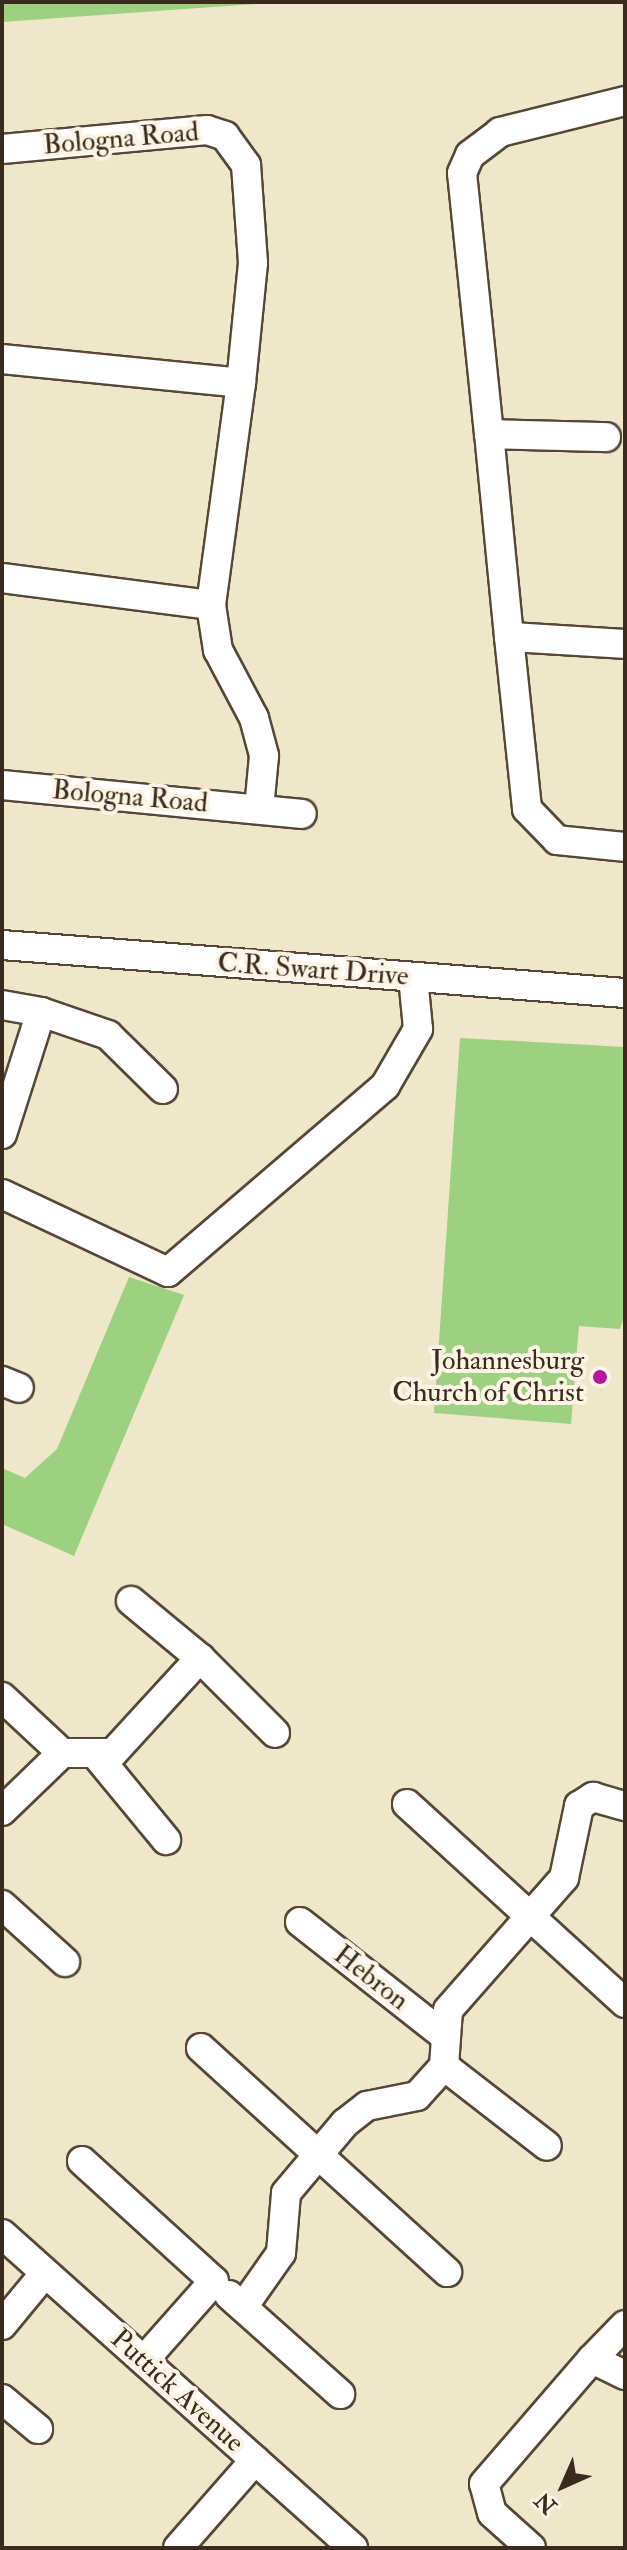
<!DOCTYPE html>
<style>
body{margin:0}
#map{position:relative;width:627px;height:2550px;overflow:hidden;background:#efe7c9;font-family:"IM FELL Double Pica",serif}
div>[style]{position:absolute}
.green>*{inset:0;background:#9dd181}
.roads{filter:drop-shadow(2px 0 #564638) drop-shadow(-2px 0 #564638) drop-shadow(0 2px #564638) drop-shadow(0 -2px #564638)}
.minor>*{height:28px;margin:-14px;padding:0 14px;transform-origin:14px;border-radius:14px;background:#fff}
.dots>*{width:22px;height:22px;translate:-50% -50%;box-sizing:border-box;border:4px solid #fcf5e5;border-radius:50%}
span{translate:-50% -50%;white-space:nowrap;text-align:center;line-height:1.15;-webkit-text-stroke:8px #fcf5e5;paint-order:stroke}
.street-label{font-size:28px;color:#3b2a1e}
.poi-label{font-size:28px;color:#3b2a1e}
.right{translate:-100% -50%;text-align:right}
.frame{position:absolute;inset:0;border:4px solid #3b2a1e;pointer-events:none}
.north{position:absolute;left:523px;top:2446px;width:80px;height:80px;-webkit-text-stroke:6px #fcf5e5;paint-order:stroke;rotate:225deg;font-size:22px;font-weight:700;line-height:32px;text-align:center;color:#3b2a1e}
.north::after{content:'';display:block;margin:auto;width:28px;height:36px;background:#3b2a1e;clip-path:polygon(50% 0,100% 100%,50% 72%,0 100%)}
</style>
<div id="map">
<div class="green">
<i style="clip-path:polygon(2px 2px,283px 2px,2px 22px)"></i>
<i style="clip-path:polygon(460px 1038px,625px 1047px,625px 1314px,620px 1329px,579px 1326px,571px 1424px,434px 1413px)"></i>
<i style="clip-path:polygon(129px 1277px,184px 1295px,74px 1556px,2px 1524px,2px 1468px,25px 1478px,57px 1449px)"></i>
</div>
<div class="roads">
<div class="minor">
<i style="left:2px;top:149px;width:206px;rotate:-5.3deg"></i>
<i style="left:207px;top:130px;width:19px;rotate:18deg"></i>
<i style="left:225px;top:136px;width:36px;rotate:54deg"></i>
<i style="left:246px;top:165px;width:98px;rotate:85.9deg"></i>
<i style="left:253px;top:263px;width:121px;rotate:95.7deg"></i>
<i style="left:2px;top:359px;width:240px;rotate:5.7deg"></i>
<i style="left:241px;top:383px;width:224px;rotate:97.7deg"></i>
<i style="left:489px;top:434px;width:262px;rotate:-95.9deg"></i>
<i style="left:462px;top:173px;width:20px;rotate:-66deg"></i>
<i style="left:470px;top:155px;width:38px;rotate:-37deg"></i>
<i style="left:500px;top:132px;width:129px;rotate:-13.9deg"></i>
<i style="left:2px;top:578px;width:211px;rotate:7.4deg"></i>
<i style="left:211px;top:605px;width:46px;rotate:81.2deg"></i>
<i style="left:218px;top:650px;width:77px;rotate:62.1deg"></i>
<i style="left:254px;top:718px;width:39px;rotate:75deg"></i>
<i style="left:264px;top:756px;width:53px;rotate:95.4deg"></i>
<i style="left:509px;top:637px;width:204px;rotate:-95.6deg"></i>
<i style="left:489px;top:434px;width:117px;rotate:1.5deg"></i>
<i style="left:625px;top:644px;width:116px;rotate:-176.5deg"></i>
<i style="left:509px;top:637px;width:173px;rotate:84deg"></i>
<i style="left:527px;top:809px;width:43px;rotate:45.9deg"></i>
<i style="left:557px;top:840px;width:68px;rotate:5.9deg"></i>
<i style="left:2px;top:785px;width:301px;rotate:5.5deg"></i>
<i style="left:2px;top:945px;width:625px;rotate:4.41deg"></i>
<i style="left:2px;top:1005px;width:40px;rotate:10deg"></i>
<i style="left:41px;top:1012px;width:128px;rotate:107.7deg"></i>
<i style="left:41px;top:1012px;width:71px;rotate:18.9deg"></i>
<i style="left:108px;top:1035px;width:77px;rotate:44.5deg"></i>
<i style="left:2px;top:1194px;width:183px;rotate:25.2deg"></i>
<i style="left:168px;top:1272px;width:286px;rotate:-40.6deg"></i>
<i style="left:385px;top:1086px;width:66px;rotate:-59.9deg"></i>
<i style="left:418px;top:1029px;width:52px;rotate:-95.5deg"></i>
<i style="left:2px;top:1381px;width:18px;rotate:22deg"></i>
<i style="left:131px;top:1601px;width:89px;rotate:39.6deg"></i>
<i style="left:2px;top:1697px;width:82px;rotate:43deg"></i>
<i style="left:97px;top:1756px;width:109px;rotate:50.6deg"></i>
<i style="left:407px;top:1804px;width:295px;rotate:42.4deg"></i>
<i style="left:2px;top:1811px;width:83px;rotate:-44deg"></i>
<i style="left:62px;top:1753px;width:51px"></i>
<i style="left:113px;top:1753px;width:129px;rotate:-47.5deg"></i>
<i style="left:200px;top:1658px;width:106px;rotate:45deg"></i>
<i style="left:2px;top:1905px;width:85px;rotate:42.1deg"></i>
<i style="left:300px;top:1922px;width:179px;rotate:38.2deg"></i>
<i style="left:201px;top:2048px;width:333px;rotate:42.3deg"></i>
<i style="left:444px;top:2066px;width:130px;rotate:37.8deg"></i>
<i style="left:82px;top:2161px;width:178px;rotate:42.3deg"></i>
<i style="left:214px;top:2281px;width:106px;rotate:131.5deg"></i>
<i style="left:2px;top:2234px;width:471px;rotate:41.8deg"></i>
<i style="left:229px;top:2295px;width:149px;rotate:41.7deg"></i>
<i style="left:243px;top:2307px;width:66px;rotate:-54.9deg"></i>
<i style="left:281px;top:2253px;width:60px;rotate:-85.2deg"></i>
<i style="left:286px;top:2193px;width:92px;rotate:-49.9deg"></i>
<i style="left:345px;top:2123px;width:28px;rotate:-38deg"></i>
<i style="left:367px;top:2106px;width:51px;rotate:-11.3deg"></i>
<i style="left:417px;top:2096px;width:40px;rotate:-48deg"></i>
<i style="left:444px;top:2066px;width:56px;rotate:-85.9deg"></i>
<i style="left:448px;top:2010px;width:176px;rotate:-48.7deg"></i>
<i style="left:564px;top:1878px;width:74px;rotate:-78.2deg"></i>
<i style="left:579px;top:1806px;width:17px;rotate:-33deg"></i>
<i style="left:593px;top:1797px;width:33px;rotate:16deg"></i>
<i style="left:2px;top:2325px;width:67px;rotate:-50.4deg"></i>
<i style="left:592px;top:2359px;width:47px;rotate:-45.9deg"></i>
<i style="left:2px;top:2399px;width:47px;rotate:39.8deg"></i>
<i style="left:178px;top:2548px;width:117px;rotate:-48.8deg"></i>
<i style="left:531px;top:2548px;width:52px;rotate:-138.1deg"></i>
<i style="left:492px;top:2513px;width:30px;rotate:-105deg"></i>
<i style="left:484px;top:2484px;width:165px;rotate:-49.2deg"></i>
<i style="left:592px;top:2359px;width:37px;rotate:26deg"></i>
</div>
</div>
<div class="dots">
<i style="left:600px;top:1377px;background:#b5179e"></i>
</div>
<div class="street-label">
<span style="left:121px;top:139px;rotate:-5deg">Bologna Road</span>
<span style="left:130px;top:797px;rotate:5deg">Bologna Road</span>
<span style="left:313px;top:970px;rotate:4deg">C.R. Swart Drive</span>
<span style="left:371px;top:1978px;rotate:38deg">Hebron</span>
<span style="left:177px;top:2391px;rotate:42deg">Puttick Avenue</span>
</div>
<div class="poi-label">
<span class="right" style="left:584px;top:1377px">Johannesburg<br>Church of Christ</span>
</div>
<div class="frame"></div>
<div class="north">N</div>
</div>
